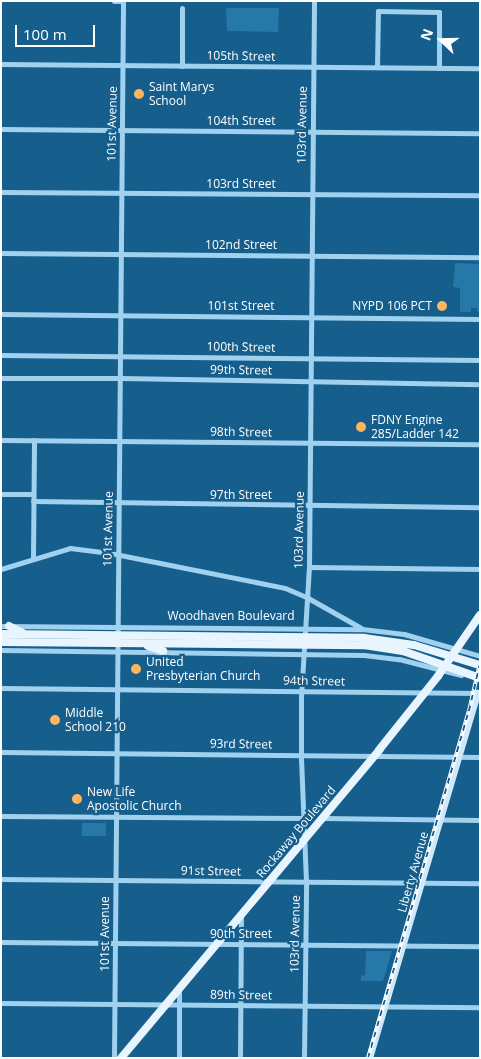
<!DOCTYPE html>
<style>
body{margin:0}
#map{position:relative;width:481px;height:1059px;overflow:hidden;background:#165e8c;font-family:"Open Sans",sans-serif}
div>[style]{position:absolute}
.green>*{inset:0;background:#2678a8}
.street>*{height:5px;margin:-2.5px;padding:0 2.5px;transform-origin:2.5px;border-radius:2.5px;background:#a0d2ef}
.secondary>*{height:7px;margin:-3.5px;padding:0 3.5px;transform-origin:3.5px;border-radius:3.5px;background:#cee9fa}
.primary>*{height:8px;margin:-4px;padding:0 4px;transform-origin:4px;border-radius:4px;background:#e8f5ff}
.rail>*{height:4px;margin-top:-2px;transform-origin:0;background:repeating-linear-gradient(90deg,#165e8c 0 5.5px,#fff 0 11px);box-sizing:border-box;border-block:1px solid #fff}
.dots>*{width:14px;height:14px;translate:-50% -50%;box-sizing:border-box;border:2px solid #165e8c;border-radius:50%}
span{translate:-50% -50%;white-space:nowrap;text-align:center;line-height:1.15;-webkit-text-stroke:4.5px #165e8c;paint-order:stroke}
.street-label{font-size:12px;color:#fff}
.poi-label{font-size:12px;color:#fff}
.left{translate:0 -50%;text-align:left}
.right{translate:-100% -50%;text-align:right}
.frame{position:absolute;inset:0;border:2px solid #fff;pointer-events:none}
.north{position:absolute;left:416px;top:15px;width:50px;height:50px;-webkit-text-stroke:4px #165e8c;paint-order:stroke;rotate:291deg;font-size:14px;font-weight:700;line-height:20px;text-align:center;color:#fff}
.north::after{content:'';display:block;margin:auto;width:18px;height:22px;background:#fff;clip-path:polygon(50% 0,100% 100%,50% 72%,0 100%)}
.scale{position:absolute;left:15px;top:25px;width:80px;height:22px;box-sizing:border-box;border:2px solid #fff;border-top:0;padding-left:6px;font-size:15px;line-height:18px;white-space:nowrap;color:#fff;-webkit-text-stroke:4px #165e8c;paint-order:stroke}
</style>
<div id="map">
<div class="green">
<i style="clip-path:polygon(226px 8px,279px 8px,278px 32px,227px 31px)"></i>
<i style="clip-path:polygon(455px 263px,480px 264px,480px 312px,477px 312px,477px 308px,471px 308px,471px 312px,460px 312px,460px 288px,453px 287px)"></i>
<i style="clip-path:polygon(82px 823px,106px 823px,106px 836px,82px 836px)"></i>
<i style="clip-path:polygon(366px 951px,392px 951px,383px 981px,361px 981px,361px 975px,365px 976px)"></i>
</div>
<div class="street">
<i style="left:114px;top:1px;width:9px"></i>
<i style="left:1px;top:64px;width:479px;rotate:0.5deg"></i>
<i style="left:182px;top:66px;width:58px;rotate:-90deg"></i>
<i style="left:377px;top:67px;width:56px;rotate:-89deg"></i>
<i style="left:378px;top:11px;width:61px;rotate:0.9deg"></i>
<i style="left:439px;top:12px;width:56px;rotate:90deg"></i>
<i style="left:1px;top:129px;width:479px;rotate:0.5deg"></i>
<i style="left:1px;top:192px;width:479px;rotate:0.4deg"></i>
<i style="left:1px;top:253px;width:479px;rotate:0.5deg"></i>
<i style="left:1px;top:314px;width:479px;rotate:0.6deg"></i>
<i style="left:1px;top:355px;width:479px;rotate:0.6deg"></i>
<i style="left:1px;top:378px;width:119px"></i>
<i style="left:120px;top:378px;width:360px;rotate:1deg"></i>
<i style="left:1px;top:440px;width:479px;rotate:0.5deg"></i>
<i style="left:1px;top:494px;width:32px"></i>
<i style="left:33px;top:501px;width:447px;rotate:0.8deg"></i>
<i style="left:33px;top:558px;width:118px;rotate:-89.5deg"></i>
<i style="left:309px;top:567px;width:171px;rotate:0.7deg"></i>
<i style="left:1px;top:569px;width:72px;rotate:-16.9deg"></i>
<i style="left:70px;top:548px;width:40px;rotate:7.1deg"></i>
<i style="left:110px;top:553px;width:178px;rotate:11.3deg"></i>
<i style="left:285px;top:588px;width:25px;rotate:23deg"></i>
<i style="left:308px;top:598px;width:61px;rotate:29.5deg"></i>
<i style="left:1px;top:626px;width:361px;rotate:0.5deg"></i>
<i style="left:362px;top:629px;width:42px;rotate:6.8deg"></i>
<i style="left:404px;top:634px;width:79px;rotate:16.1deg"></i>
<i style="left:1px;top:650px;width:363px;rotate:0.8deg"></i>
<i style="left:364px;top:655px;width:35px;rotate:7deg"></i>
<i style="left:399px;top:659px;width:64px;rotate:14.5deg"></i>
<i style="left:1px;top:688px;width:478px;rotate:0.6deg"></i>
<i style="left:1px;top:752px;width:479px;rotate:0.6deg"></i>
<i style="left:1px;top:816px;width:302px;rotate:0.4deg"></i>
<i style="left:322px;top:818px;width:158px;rotate:0.7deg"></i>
<i style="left:1px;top:879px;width:479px;rotate:0.5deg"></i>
<i style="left:1px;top:942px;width:479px;rotate:0.5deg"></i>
<i style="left:1px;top:1003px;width:479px;rotate:0.5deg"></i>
<i style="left:114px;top:1058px;width:1057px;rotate:-89.51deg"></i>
<i style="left:179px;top:1058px;width:69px;rotate:-90deg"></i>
<i style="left:240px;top:1058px;width:142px;rotate:-89.6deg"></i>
<i style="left:304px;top:1058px;width:176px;rotate:-89.3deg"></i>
<i style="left:306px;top:882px;width:122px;rotate:-92.3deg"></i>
<i style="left:301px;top:760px;width:63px;rotate:-90deg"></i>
<i style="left:301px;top:697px;width:130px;rotate:-86.5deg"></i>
<i style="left:309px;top:567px;width:566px;rotate:-89.49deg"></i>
</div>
<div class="secondary">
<i style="left:369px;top:1058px;width:381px;rotate:-73.5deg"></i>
</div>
<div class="primary">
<i style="left:9px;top:626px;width:16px;rotate:27deg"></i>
<i style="left:1px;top:634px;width:363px;rotate:0.6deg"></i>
<i style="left:364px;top:638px;width:50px;rotate:8deg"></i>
<i style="left:414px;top:645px;width:69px;rotate:16.9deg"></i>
<i style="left:1px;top:642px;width:363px;rotate:0.5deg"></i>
<i style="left:364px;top:645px;width:39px;rotate:9deg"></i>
<i style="left:403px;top:651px;width:82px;rotate:19.3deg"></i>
<i style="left:148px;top:646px;width:16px;rotate:18deg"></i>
<i style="left:121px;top:1058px;width:402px;rotate:-50deg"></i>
<i style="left:379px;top:750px;width:95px;rotate:-51.4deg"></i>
<i style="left:438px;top:676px;width:74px;rotate:-55.5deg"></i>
</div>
<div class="rail">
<i style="left:368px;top:1058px;width:361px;rotate:-73.8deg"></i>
<i style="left:469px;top:711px;width:49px;rotate:-77.1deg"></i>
</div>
<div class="dots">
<i style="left:139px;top:94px;background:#ffb55e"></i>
<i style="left:442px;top:306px;background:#ffb55e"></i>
<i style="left:361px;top:427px;background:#ffb55e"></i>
<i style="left:136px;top:669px;background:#ffb55e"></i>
<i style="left:55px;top:720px;background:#ffb55e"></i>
<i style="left:77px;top:799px;background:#ffb55e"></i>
</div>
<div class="street-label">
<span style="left:241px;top:56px;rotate:1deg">105th Street</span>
<span style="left:241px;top:121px">104th Street</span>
<span style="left:112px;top:124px;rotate:-89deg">101st Avenue</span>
<span style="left:302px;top:125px;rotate:-89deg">103rd Avenue</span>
<span style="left:241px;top:184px">103rd Street</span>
<span style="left:241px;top:245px">102nd Street</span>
<span style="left:241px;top:306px">101st Street</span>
<span style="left:241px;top:347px;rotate:1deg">100th Street</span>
<span style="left:241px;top:370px;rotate:1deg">99th Street</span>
<span style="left:241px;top:432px;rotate:1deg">98th Street</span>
<span style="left:241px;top:495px">97th Street</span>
<span style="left:108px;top:529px;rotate:-89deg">101st Avenue</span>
<span style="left:299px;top:530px;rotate:-89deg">103rd Avenue</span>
<span style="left:231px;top:616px">Woodhaven Boulevard</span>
<span style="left:314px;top:681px;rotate:1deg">94th Street</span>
<span style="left:241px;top:744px;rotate:1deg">93rd Street</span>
<span style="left:296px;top:832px;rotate:-50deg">Rockaway Boulevard</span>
<span style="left:211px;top:871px;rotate:1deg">91st Street</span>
<span style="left:413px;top:872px;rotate:-74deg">Liberty Avenue</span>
<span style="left:105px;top:934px;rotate:-90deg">101st Avenue</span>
<span style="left:241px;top:934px">90th Street</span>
<span style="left:295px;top:934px;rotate:-89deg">103rd Avenue</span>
<span style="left:241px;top:995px;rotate:1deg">89th Street</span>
</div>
<div class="poi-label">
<span class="left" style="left:149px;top:94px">Saint Marys<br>School</span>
<span class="right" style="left:432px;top:306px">NYPD 106 PCT</span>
<span class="left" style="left:371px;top:427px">FDNY Engine<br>285/Ladder 142</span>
<span class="left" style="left:146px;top:669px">United<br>Presbyterian Church</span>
<span class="left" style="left:65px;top:720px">Middle<br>School 210</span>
<span class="left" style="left:87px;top:799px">New Life<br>Apostolic Church</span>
</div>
<div class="frame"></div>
<div class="north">N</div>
<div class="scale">100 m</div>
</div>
